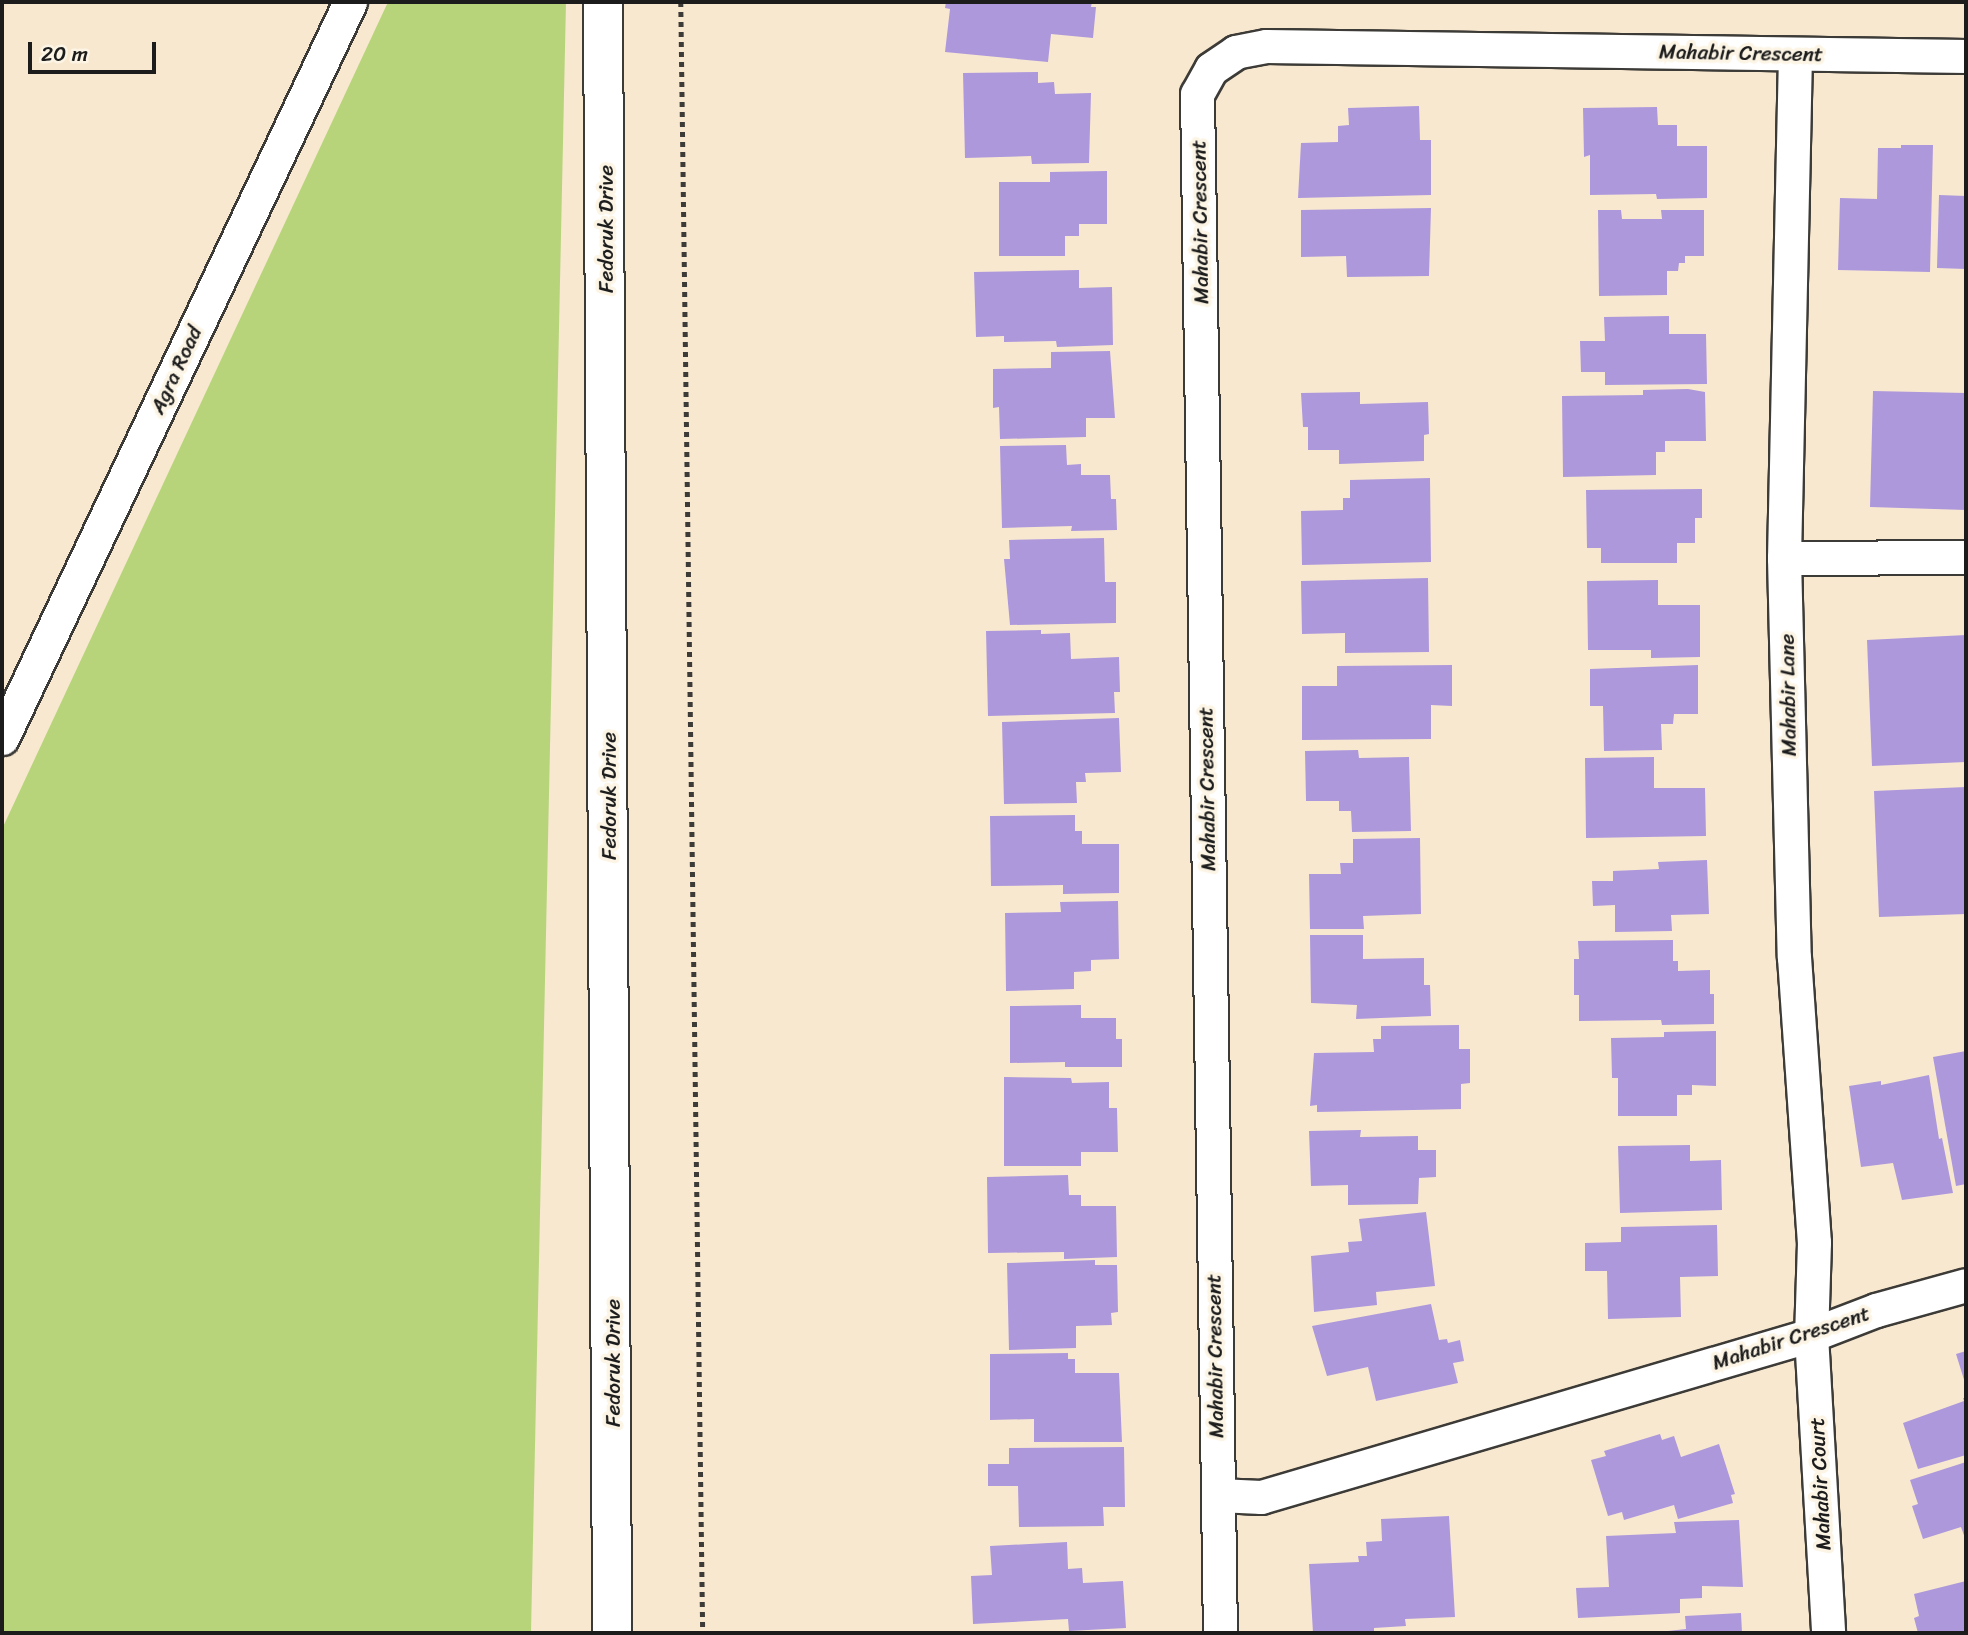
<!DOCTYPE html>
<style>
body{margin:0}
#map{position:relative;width:1968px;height:1635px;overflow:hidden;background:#f8e8d0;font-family:Sriracha,sans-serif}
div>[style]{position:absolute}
.green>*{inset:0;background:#b7d47b}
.building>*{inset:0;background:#ad98dc}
.path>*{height:4.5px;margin-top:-2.25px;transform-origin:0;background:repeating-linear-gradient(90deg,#3d3b37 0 5px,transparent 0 10px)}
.roads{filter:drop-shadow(2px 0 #3d3b37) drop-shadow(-2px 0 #3d3b37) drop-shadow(0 2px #3d3b37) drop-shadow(0 -2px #3d3b37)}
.minor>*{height:33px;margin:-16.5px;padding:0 16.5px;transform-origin:16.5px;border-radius:16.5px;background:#fff}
.secondary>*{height:38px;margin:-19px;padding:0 19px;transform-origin:19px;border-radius:19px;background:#fff}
span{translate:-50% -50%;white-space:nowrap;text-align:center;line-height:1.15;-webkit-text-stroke:7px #fcf5e5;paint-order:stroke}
.street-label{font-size:21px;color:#1c1c1c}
.frame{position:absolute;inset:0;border:4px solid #1c1c1c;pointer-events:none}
.scale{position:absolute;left:28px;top:42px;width:128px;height:32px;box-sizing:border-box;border:4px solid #1c1c1c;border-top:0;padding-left:9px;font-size:21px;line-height:24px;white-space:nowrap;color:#1c1c1c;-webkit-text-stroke:5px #fcf5e5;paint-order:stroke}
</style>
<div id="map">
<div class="green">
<i style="clip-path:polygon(388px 2px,566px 2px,531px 1633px,2px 1633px,2px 829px)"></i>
</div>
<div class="building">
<i style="clip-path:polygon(946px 2px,1092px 2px,1091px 7px,1096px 7px,1093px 38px,1051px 34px,1048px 62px,945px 52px,950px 9px,945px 8px)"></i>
<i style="clip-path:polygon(1038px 72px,1038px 83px,1054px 82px,1055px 94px,1091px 93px,1089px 163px,1032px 164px,1031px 156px,965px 158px,963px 73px)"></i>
<i style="clip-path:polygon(1419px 106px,1420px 140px,1431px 140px,1431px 195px,1298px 198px,1301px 143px,1338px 142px,1338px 126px,1349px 125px,1348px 108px)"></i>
<i style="clip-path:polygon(1657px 107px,1658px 125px,1677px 125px,1677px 146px,1707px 146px,1707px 198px,1657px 199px,1656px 194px,1590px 195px,1590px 155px,1584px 157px,1583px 108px)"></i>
<i style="clip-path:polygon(1901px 145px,1933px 145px,1930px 272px,1838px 270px,1840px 198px,1877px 199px,1878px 148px,1901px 148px)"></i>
<i style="clip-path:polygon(1107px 171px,1107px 224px,1079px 224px,1079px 236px,1065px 236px,1065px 256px,999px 256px,999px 182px,1050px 182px,1050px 172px)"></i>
<i style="clip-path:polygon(1939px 195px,1966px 196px,1966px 269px,1937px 268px)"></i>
<i style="clip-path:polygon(1431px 208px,1429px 276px,1347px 277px,1346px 256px,1301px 257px,1301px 210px)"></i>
<i style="clip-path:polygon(1598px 210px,1621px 210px,1622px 219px,1662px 219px,1661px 210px,1704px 210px,1704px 256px,1685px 256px,1685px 263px,1679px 263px,1678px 271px,1667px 271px,1667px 295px,1599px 296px)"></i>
<i style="clip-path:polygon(1079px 270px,1079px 288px,1112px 287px,1113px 345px,1057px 347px,1056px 341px,1004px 342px,1004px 336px,976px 337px,974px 272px)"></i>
<i style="clip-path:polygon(1669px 316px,1669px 334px,1706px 334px,1707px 384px,1605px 385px,1605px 372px,1581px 372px,1580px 341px,1605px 341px,1604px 317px)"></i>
<i style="clip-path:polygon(1110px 351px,1115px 418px,1086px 418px,1086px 437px,1000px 439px,999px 407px,993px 408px,993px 369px,1051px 368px,1051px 352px)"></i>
<i style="clip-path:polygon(1688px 389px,1705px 392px,1706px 441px,1665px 441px,1665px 452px,1656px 452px,1656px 475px,1563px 477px,1562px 396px,1643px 395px,1643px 390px)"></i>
<i style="clip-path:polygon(1873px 391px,1966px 393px,1966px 510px,1870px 507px)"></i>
<i style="clip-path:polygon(1360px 392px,1360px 404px,1428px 402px,1429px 434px,1424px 435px,1424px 461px,1339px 464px,1339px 450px,1308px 450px,1308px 427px,1303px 427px,1301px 393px)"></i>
<i style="clip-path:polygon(1066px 445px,1067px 465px,1081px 464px,1081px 475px,1110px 475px,1111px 499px,1116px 499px,1117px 530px,1071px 531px,1072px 526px,1002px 528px,1000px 446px)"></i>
<i style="clip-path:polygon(1430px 478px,1431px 562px,1302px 565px,1301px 511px,1343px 510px,1343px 498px,1350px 498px,1350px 480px)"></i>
<i style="clip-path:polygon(1702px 489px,1702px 518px,1695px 518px,1695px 543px,1677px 543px,1677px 563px,1601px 563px,1601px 548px,1587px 548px,1586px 490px)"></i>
<i style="clip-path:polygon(1104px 538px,1105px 582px,1116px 582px,1116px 623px,1010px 625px,1004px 559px,1010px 559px,1009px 540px)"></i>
<i style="clip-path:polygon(1428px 578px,1429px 652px,1345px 653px,1345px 633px,1302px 634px,1301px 581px)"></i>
<i style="clip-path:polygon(1658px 580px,1658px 605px,1700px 605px,1700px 657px,1651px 658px,1651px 650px,1588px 650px,1587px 581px)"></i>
<i style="clip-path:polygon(1041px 630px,1041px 634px,1070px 633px,1071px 659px,1119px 657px,1120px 692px,1114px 692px,1115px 713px,988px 716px,986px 631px)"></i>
<i style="clip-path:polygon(1966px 635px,1966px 762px,1872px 766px,1867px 640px)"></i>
<i style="clip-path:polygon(1452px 665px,1452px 706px,1431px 705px,1431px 739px,1302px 740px,1302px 686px,1337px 686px,1337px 666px)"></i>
<i style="clip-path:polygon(1698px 665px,1698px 714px,1674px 714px,1673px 724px,1661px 724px,1662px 750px,1604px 751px,1603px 706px,1590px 706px,1590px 669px)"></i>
<i style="clip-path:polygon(1119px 718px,1121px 772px,1085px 773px,1086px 782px,1076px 782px,1077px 803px,1004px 804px,1002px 722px)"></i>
<i style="clip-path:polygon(1358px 750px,1359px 758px,1409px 757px,1411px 831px,1352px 832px,1351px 811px,1339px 811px,1339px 801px,1306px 801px,1305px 751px)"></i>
<i style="clip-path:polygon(1654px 757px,1654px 788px,1705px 788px,1706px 836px,1586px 838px,1585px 758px)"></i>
<i style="clip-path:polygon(1966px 787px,1966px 914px,1879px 917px,1874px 791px)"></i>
<i style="clip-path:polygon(1075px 815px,1075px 831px,1082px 831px,1082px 844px,1119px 844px,1119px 893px,1063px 894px,1063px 885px,991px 886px,990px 816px)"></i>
<i style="clip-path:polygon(1420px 838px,1421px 914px,1363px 916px,1364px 929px,1310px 929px,1309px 874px,1341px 874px,1340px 863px,1353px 863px,1353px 839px)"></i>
<i style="clip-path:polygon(1707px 860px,1709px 914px,1671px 915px,1672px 931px,1615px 932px,1615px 905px,1593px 906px,1592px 881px,1613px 881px,1613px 871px,1659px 869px,1658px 862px)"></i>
<i style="clip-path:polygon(1118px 901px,1119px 959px,1091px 960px,1091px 971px,1074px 972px,1074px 989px,1006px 991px,1005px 913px,1061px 912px,1060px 902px)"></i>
<i style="clip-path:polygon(1310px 935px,1363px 935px,1363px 959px,1424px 958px,1424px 985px,1430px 985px,1431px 1016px,1356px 1019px,1357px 1005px,1311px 1003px)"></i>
<i style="clip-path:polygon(1673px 940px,1673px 961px,1678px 961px,1678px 971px,1710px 970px,1710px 994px,1714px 994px,1714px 1024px,1662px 1025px,1661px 1020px,1579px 1021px,1579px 995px,1574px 995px,1574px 959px,1579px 959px,1578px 941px)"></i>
<i style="clip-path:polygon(1081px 1005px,1081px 1018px,1116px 1018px,1116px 1039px,1122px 1039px,1122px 1067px,1065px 1067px,1065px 1062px,1010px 1063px,1010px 1006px)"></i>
<i style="clip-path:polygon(1459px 1025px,1459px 1049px,1470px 1049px,1470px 1083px,1461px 1084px,1461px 1109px,1317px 1112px,1317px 1105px,1310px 1106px,1314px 1053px,1374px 1052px,1373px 1039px,1381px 1039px,1381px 1026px)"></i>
<i style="clip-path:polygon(1716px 1031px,1716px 1086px,1692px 1085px,1692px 1095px,1677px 1095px,1677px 1116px,1618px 1116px,1618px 1078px,1612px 1078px,1611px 1038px,1664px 1037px,1664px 1032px)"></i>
<i style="clip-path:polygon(1966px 1051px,1966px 1184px,1956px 1186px,1933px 1057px)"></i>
<i style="clip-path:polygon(1929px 1075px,1939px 1139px,1942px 1138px,1953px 1193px,1902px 1200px,1893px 1163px,1861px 1167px,1849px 1086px,1881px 1081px,1881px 1085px)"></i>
<i style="clip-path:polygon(1004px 1077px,1071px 1078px,1072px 1083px,1109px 1082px,1109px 1108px,1117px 1108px,1118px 1152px,1081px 1152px,1081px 1166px,1004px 1166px)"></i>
<i style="clip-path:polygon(1361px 1130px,1360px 1137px,1418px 1136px,1418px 1150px,1436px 1150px,1436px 1177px,1419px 1178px,1418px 1204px,1348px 1205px,1348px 1185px,1311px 1186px,1309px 1131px)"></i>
<i style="clip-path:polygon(1690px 1145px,1690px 1161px,1721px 1160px,1722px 1210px,1620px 1213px,1618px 1146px)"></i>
<i style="clip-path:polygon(1068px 1175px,1069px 1195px,1081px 1195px,1081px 1206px,1116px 1206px,1117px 1257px,1064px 1259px,1064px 1252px,988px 1253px,987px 1177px)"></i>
<i style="clip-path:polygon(1426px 1212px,1435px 1286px,1376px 1292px,1377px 1305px,1314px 1312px,1311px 1256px,1349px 1252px,1348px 1242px,1362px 1241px,1359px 1219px)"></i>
<i style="clip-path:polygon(1717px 1225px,1718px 1276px,1680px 1277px,1681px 1317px,1608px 1319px,1607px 1271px,1585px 1271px,1585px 1243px,1621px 1242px,1621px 1227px)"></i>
<i style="clip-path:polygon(1095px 1260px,1095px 1265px,1117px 1265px,1118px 1312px,1111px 1313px,1112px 1325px,1076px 1326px,1076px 1348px,1009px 1350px,1007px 1263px)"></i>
<i style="clip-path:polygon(1431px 1304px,1439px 1340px,1447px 1339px,1448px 1343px,1460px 1340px,1464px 1361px,1453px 1363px,1458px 1383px,1376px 1401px,1368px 1367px,1327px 1376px,1312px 1326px)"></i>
<i style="clip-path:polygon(1966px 1351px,1966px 1386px,1956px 1354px)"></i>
<i style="clip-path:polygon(1068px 1353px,1068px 1359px,1075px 1359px,1075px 1373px,1119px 1373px,1122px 1442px,1034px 1442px,1034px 1419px,990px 1420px,990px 1354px)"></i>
<i style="clip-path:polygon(1963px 1398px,1966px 1398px,1966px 1455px,1918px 1469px,1903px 1423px,1964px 1401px)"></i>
<i style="clip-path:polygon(1660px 1434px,1662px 1440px,1674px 1436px,1681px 1457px,1719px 1444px,1735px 1494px,1731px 1495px,1733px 1503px,1678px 1519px,1674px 1505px,1624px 1520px,1622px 1512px,1608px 1516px,1591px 1460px,1606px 1456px,1604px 1451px)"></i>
<i style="clip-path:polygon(1124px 1447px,1125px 1507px,1103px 1507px,1104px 1526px,1019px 1527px,1018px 1486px,988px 1486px,988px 1464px,1009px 1464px,1009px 1448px)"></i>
<i style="clip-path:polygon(1966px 1462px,1966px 1541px,1961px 1527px,1923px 1539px,1912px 1506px,1918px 1504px,1910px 1480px)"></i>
<i style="clip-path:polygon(1449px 1516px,1455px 1617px,1405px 1619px,1406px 1626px,1374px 1628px,1374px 1631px,1313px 1633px,1309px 1564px,1359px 1562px,1358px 1556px,1367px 1556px,1366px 1542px,1382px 1541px,1381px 1519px)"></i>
<i style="clip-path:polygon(1739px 1520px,1743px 1587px,1702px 1586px,1702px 1598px,1680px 1599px,1680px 1613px,1578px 1618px,1576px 1588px,1609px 1587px,1606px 1536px,1676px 1533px,1674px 1522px)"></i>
<i style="clip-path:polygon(1067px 1542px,1068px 1569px,1082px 1568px,1083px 1583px,1123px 1581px,1126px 1628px,1069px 1631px,1068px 1619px,973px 1624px,971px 1576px,992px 1575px,990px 1546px)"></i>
<i style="clip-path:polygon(1966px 1581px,1966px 1633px,1918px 1633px,1914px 1618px,1919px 1616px,1914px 1594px)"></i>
<i style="clip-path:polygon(1741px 1613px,1742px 1633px,1650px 1633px,1686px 1629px,1685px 1616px)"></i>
</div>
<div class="path">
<i style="left:681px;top:2px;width:1631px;rotate:89.23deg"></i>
</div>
<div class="roads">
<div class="minor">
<i style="left:1795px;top:54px;width:504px;rotate:91.25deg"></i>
<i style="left:1784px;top:558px;width:399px;rotate:88.6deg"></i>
<i style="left:1794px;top:957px;width:286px;rotate:86deg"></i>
<i style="left:1814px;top:1242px;width:93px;rotate:91.8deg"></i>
<i style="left:1811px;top:1335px;width:298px;rotate:86.7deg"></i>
<i style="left:1966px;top:56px;width:700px;rotate:-179.18deg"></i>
<i style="left:1266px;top:46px;width:31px;rotate:169deg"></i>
<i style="left:1236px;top:52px;width:30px;rotate:146deg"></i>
<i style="left:1211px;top:69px;width:29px;rotate:119deg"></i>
<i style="left:1197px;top:94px;width:1401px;rotate:89.14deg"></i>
<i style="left:1218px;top:1495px;width:43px;rotate:2.7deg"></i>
<i style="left:1261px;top:1497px;width:573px;rotate:-16.41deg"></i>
<i style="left:1811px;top:1335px;width:70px;rotate:-21deg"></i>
<i style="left:1876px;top:1310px;width:93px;rotate:-15.5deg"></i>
<i style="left:1784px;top:558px;width:182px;rotate:-0.3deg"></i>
<i style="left:2px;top:738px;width:814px;rotate:-64.69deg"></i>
<i style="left:1218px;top:1495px;width:138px;rotate:89.2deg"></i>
</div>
<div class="secondary">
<i style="left:603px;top:2px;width:1631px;rotate:89.68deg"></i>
</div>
</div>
<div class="street-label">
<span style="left:1741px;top:53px;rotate:1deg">Mahabir Crescent</span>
<span style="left:1200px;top:222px;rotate:-91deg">Mahabir Crescent</span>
<span style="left:606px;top:229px;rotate:-90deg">Fedoruk Drive</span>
<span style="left:176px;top:370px;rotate:-65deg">Agra Road</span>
<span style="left:1788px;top:695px;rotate:-91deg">Mahabir Lane</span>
<span style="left:1207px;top:789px;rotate:-91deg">Mahabir Crescent</span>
<span style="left:609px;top:796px;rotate:-90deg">Fedoruk Drive</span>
<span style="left:1791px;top:1338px;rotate:-18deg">Mahabir Crescent</span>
<span style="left:1215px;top:1356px;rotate:-91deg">Mahabir Crescent</span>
<span style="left:613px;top:1363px;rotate:-90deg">Fedoruk Drive</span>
<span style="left:1820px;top:1484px;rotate:-93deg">Mahabir Court</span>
</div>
<div class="frame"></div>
<div class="scale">20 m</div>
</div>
